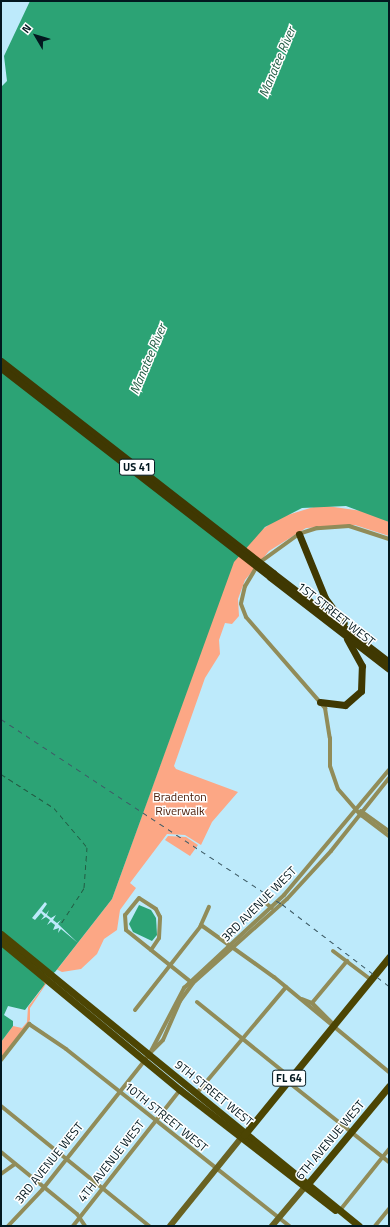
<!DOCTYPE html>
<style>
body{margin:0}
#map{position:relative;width:390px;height:1227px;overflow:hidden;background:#bdeafb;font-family:"Titillium Web",sans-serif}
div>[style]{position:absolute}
.green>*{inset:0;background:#fca785}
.water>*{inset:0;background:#2ca375}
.pier>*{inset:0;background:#bdeafb}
.ferry>*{height:1px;margin-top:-0.5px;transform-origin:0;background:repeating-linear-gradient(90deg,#225d44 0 5px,transparent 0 9px)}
.minor>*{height:4px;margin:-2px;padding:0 2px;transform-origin:2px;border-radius:2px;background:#918c59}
.secondary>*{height:6px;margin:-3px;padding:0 3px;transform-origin:3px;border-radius:3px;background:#696222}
.primary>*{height:7px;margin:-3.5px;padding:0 3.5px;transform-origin:3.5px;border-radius:3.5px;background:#4c4503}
.trunk>*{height:7px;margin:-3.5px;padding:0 3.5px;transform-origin:3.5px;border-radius:3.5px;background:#3f3802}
.rail>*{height:1px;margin-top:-0.5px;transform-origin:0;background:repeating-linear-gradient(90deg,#3e5c66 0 5px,transparent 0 10px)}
.trunk-bridge>*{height:7px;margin:-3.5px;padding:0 3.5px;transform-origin:3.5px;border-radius:3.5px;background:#3f3802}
span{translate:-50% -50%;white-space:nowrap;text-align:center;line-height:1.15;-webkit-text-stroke:3px #fff;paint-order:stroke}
.shield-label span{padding:1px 3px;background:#fff;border:1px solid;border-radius:3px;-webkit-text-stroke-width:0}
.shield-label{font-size:11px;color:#02181f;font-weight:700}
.street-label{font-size:12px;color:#02181f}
.park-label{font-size:12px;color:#4f220e}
.water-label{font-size:13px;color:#225d44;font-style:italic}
.frame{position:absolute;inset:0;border:2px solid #02181f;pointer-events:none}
.north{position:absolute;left:16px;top:16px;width:40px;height:40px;-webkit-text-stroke:3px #fff;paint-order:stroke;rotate:308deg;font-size:11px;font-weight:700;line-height:16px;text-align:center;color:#02181f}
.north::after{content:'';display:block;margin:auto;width:14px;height:18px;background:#02181f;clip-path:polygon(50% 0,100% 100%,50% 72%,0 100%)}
</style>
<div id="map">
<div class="green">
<i style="clip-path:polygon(320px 505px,369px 512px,389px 522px,389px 536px,355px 525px,306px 528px,269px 551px,245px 580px,238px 599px,239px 616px,232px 624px,225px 623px,219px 640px,220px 654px,205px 678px,174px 766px,176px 769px,238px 792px,212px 822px,201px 845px,185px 835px,167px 834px,130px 883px,136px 888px,120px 910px,117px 930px,104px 939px,97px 954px,81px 969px,62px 972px,56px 969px,30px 1008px,30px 1020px,1px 1059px,1px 1042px,13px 1026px,22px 1028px,27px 1022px,28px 1007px,41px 990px,34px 981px,59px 967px,112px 899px,233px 562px,255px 535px,278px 518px)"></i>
<i style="clip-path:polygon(168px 836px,186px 837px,198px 845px,190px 856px,165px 840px)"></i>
</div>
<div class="water">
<i style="clip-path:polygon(30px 1px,389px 1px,389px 522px,346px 506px,302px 508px,265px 527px,234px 562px,112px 899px,55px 972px,42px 980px,45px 984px,25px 1010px,8px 1006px,4px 1015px,13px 1021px,13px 1026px,1px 1042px,1px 87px,7px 81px,4px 56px)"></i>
<i style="clip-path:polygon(139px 905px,151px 910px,156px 918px,157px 935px,152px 941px,133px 932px,129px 924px)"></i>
</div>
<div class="pier">
<i style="clip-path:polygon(45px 902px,47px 904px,42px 911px,46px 914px,49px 910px,47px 915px,51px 918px,56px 915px,53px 920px,57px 923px,61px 920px,58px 924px,78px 943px,61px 929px,58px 933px,59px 928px,53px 930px,55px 925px,51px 922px,47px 925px,50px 920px,46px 917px,41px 920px,44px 916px,41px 913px,35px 920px,32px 918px)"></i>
</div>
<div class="ferry">
<i style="left:1px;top:774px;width:63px;rotate:32.7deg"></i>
<i style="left:54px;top:808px;width:51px;rotate:49.8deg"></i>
<i style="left:87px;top:847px;width:41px;rotate:94.2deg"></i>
<i style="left:84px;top:888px;width:44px;rotate:123deg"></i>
</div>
<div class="minor">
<i style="left:389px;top:539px;width:42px;rotate:-162deg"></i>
<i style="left:349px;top:526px;width:32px;rotate:176deg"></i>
<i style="left:317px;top:528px;width:19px;rotate:162deg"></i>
<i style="left:299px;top:534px;width:49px;rotate:144.1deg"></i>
<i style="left:259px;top:563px;width:27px;rotate:121deg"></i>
<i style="left:245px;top:586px;width:18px;rotate:103deg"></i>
<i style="left:241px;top:604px;width:14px;rotate:69deg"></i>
<i style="left:246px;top:617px;width:121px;rotate:49deg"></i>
<i style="left:325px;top:708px;width:30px;rotate:81deg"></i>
<i style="left:330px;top:738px;width:28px;rotate:90deg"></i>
<i style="left:330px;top:766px;width:24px;rotate:71deg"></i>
<i style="left:338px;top:789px;width:35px;rotate:49deg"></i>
<i style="left:361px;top:815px;width:35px;rotate:37deg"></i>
<i style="left:361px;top:811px;width:34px;rotate:36deg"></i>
<i style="left:263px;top:901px;width:11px;rotate:38deg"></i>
<i style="left:201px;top:925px;width:90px;rotate:35.5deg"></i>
<i style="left:274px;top:977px;width:149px;rotate:39.6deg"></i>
<i style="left:151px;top:950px;width:14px;rotate:-56deg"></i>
<i style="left:159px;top:938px;width:21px;rotate:-87deg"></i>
<i style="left:160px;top:917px;width:9px;rotate:-117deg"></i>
<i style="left:156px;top:909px;width:20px;rotate:-147deg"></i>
<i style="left:139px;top:898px;width:22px;rotate:129deg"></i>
<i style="left:125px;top:915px;width:15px;rotate:86deg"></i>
<i style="left:126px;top:930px;width:83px;rotate:38.7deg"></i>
<i style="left:333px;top:951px;width:46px;rotate:37.1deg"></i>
<i style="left:302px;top:999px;width:11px;rotate:22deg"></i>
<i style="left:312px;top:1003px;width:30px;rotate:45deg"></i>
<i style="left:197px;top:1002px;width:119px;rotate:38.9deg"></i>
<i style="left:312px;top:1003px;width:55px;rotate:-50.2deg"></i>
<i style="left:135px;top:1010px;width:105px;rotate:-51.9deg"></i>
<i style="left:200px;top:927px;width:22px;rotate:-66deg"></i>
<i style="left:150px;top:1053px;width:18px;rotate:-45deg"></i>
<i style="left:163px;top:1040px;width:43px;rotate:-66.4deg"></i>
<i style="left:180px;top:1001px;width:22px;rotate:-54deg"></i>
<i style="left:193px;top:983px;width:126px;rotate:-41.8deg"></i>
<i style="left:287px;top:899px;width:65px;rotate:-47.5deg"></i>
<i style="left:331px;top:851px;width:93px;rotate:-51.5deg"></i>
<i style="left:1px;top:1060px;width:46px;rotate:-52.1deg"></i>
<i style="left:29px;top:1024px;width:45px;rotate:34deg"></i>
<i style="left:66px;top:1049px;width:285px;rotate:38.4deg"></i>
<i style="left:287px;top:1081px;width:130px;rotate:38.5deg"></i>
<i style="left:196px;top:1094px;width:140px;rotate:-49.9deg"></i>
<i style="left:1px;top:1106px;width:191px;rotate:39deg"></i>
<i style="left:1px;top:1152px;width:98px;rotate:39.2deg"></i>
<i style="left:77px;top:1214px;width:14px;rotate:56deg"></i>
<i style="left:1px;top:1174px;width:17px;rotate:-36deg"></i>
<i style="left:341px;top:1209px;width:77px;rotate:-51.3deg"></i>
<i style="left:8px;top:1226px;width:50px;rotate:-46.6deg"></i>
<i style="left:42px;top:1190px;width:172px;rotate:-51.6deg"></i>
<i style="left:149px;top:1055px;width:76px;rotate:-62.4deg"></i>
<i style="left:184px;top:988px;width:137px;rotate:-42.9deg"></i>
<i style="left:284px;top:895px;width:163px;rotate:-50deg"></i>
<i style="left:73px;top:1226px;width:173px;rotate:-51.8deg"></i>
<i style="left:375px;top:1226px;width:22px;rotate:-51deg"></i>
</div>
<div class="secondary">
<i style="left:170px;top:1226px;width:113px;rotate:-51.1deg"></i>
<i style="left:272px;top:1226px;width:50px;rotate:-49.9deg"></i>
</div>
<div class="primary">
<i style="left:1px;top:934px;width:462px;rotate:39.2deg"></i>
<i style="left:1px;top:942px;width:232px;rotate:39.6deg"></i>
<i style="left:180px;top:1090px;width:196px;rotate:37.7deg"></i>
<i style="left:244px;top:1135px;width:230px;rotate:-50.8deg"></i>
<i style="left:306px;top:1186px;width:130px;rotate:-50.3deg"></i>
</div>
<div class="trunk">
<i style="left:299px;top:534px;width:69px;rotate:67.9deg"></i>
<i style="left:325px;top:598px;width:31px;rotate:53deg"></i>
<i style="left:273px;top:573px;width:146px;rotate:37.5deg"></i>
<i style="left:270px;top:577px;width:150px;rotate:37.7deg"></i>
<i style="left:320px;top:702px;width:25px;rotate:7deg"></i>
<i style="left:345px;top:705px;width:21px;rotate:-41deg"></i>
<i style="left:361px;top:691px;width:25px;rotate:-88deg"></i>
<i style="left:362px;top:666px;width:31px;rotate:-119deg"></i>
</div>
<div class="rail">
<i style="left:1px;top:719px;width:336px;rotate:33.4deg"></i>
<i style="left:282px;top:904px;width:135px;rotate:37.5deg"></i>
</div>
<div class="trunk-bridge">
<i style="left:1px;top:361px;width:345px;rotate:37.9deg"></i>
<i style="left:1px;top:368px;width:341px;rotate:37.8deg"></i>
</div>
<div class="shield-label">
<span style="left:137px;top:467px">US 41</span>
<span style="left:289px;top:1078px">FL 64</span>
</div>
<div class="street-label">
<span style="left:336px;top:614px;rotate:38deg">1ST STREET WEST</span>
<span style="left:259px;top:904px;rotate:-45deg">3RD AVENUE WEST</span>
<span style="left:214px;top:1093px;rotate:39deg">9TH STREET WEST</span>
<span style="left:166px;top:1117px;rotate:39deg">10TH STREET WEST</span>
<span style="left:330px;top:1140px;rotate:-50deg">6TH AVENUE WEST</span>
<span style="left:111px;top:1161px;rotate:-52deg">4TH AVENUE WEST</span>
<span style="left:49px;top:1163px;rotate:-51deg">3RD AVENUE WEST</span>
</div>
<div class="park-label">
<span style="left:180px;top:804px">Bradenton<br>Riverwalk</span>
</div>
<div class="water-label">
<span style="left:277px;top:62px;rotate:-67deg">Manatee River</span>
<span style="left:148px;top:359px;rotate:-67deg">Manatee River</span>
</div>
<div class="frame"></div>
<div class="north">N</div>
</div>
